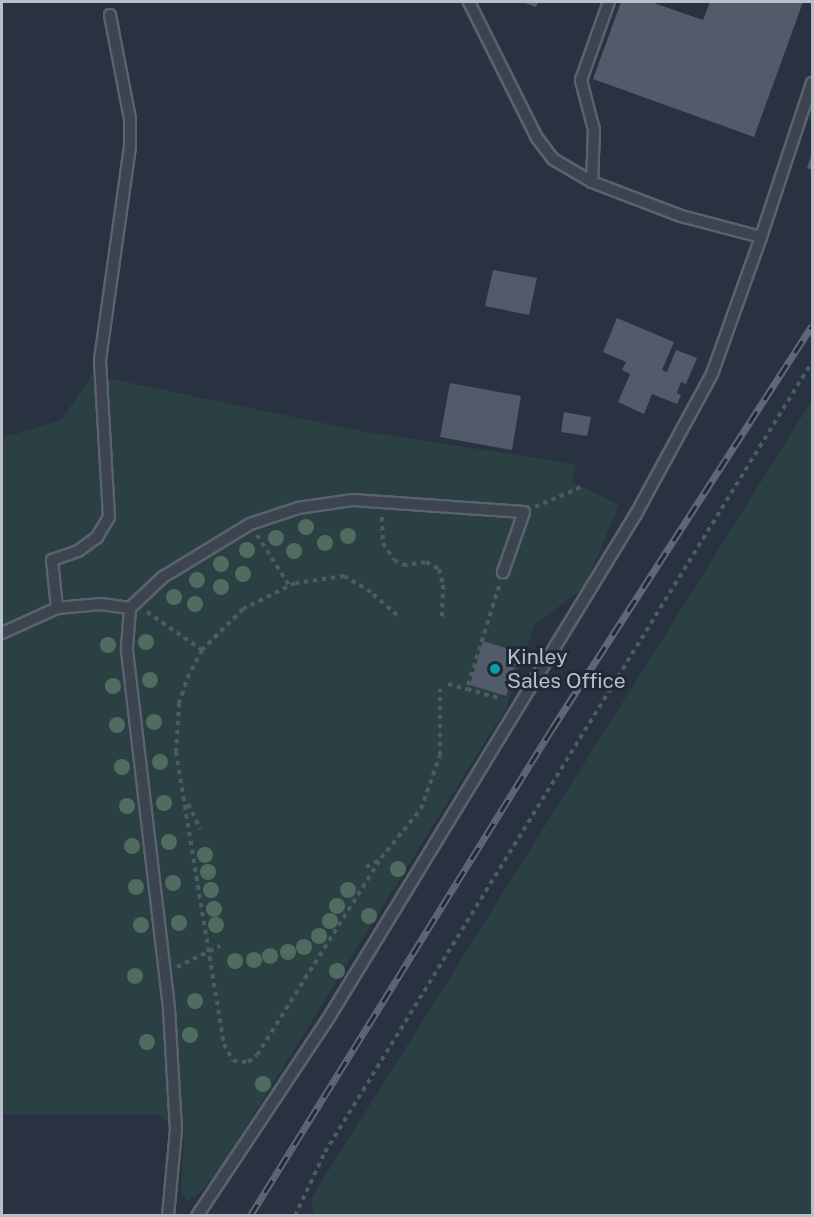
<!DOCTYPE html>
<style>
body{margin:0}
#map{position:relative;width:814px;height:1217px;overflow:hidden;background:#283240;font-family:"Public Sans",sans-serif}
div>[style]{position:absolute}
.green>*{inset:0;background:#2b4042}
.building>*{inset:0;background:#515b6a}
.path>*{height:4px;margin-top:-2px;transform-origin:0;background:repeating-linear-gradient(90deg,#4a5d60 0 4.5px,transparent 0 9px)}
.roads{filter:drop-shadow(2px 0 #59626d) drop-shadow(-2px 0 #59626d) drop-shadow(0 2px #59626d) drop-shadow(0 -2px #59626d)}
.service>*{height:10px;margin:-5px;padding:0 5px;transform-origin:5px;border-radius:5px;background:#3c4450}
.rail>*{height:7px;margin-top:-3.5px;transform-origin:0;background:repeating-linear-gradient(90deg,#202935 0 14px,#5e6876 0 28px);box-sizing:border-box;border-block:2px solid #5e6876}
.trees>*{width:16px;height:16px;margin:-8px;border-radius:50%;background:#506b60}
.dots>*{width:16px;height:16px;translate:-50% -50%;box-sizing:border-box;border:3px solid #202935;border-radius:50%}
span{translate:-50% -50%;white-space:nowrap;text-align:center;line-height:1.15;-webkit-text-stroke:6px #202935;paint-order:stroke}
.poi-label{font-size:21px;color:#b8bfca}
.left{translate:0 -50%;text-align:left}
.frame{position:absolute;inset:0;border:3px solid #b8bfca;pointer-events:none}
</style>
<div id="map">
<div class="green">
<i style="clip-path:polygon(92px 375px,361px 431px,576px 464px,573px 482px,619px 505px,584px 588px,534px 625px,506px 708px,223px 1164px,201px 1192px,188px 1201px,181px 1194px,184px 1134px,157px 1114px,2px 1114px,2px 438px,61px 420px)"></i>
<i style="clip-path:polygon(811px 402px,812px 1215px,313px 1215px,312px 1197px)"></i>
</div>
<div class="building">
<i style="clip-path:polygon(522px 2px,538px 2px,536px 7px)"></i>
<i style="clip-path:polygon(621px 2px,651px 2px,703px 20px,710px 2px,803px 2px,754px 137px,593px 79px)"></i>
<i style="clip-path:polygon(812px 153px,812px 170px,807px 168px)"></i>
<i style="clip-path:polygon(493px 270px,537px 278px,529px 315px,485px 306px)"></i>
<i style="clip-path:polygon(617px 318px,674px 342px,662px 370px,667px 372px,676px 350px,697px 358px,686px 384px,681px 382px,677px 393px,681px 395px,677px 404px,652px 394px,644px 414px,618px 402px,630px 374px,622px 370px,626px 362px,603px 352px)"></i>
<i style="clip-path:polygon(450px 383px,521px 396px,512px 450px,440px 437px)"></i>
<i style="clip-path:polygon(564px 412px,591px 417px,587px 436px,561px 432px)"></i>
<i style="clip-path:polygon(483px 641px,519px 652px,506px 696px,470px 685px)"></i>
</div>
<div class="path">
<i style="left:535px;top:507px;width:50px;rotate:-23.5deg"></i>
<i style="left:382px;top:517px;width:26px;rotate:88deg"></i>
<i style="left:383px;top:543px;width:20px;rotate:57deg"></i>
<i style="left:394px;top:560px;width:10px;rotate:29deg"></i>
<i style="left:403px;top:565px;width:23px;rotate:-7deg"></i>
<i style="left:426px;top:562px;width:15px;rotate:28deg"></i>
<i style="left:439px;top:569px;width:16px;rotate:76deg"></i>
<i style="left:443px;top:585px;width:36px;rotate:92deg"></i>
<i style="left:257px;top:535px;width:59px;rotate:57.4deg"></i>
<i style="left:499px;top:586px;width:108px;rotate:107.3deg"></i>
<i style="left:467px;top:689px;width:35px;rotate:16deg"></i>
<i style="left:147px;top:612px;width:67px;rotate:34.6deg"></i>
<i style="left:397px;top:615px;width:35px;rotate:-139deg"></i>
<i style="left:371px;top:592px;width:31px;rotate:-149deg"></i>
<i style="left:344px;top:576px;width:49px;rotate:171.9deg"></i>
<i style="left:295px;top:583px;width:58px;rotate:153.4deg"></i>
<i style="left:243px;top:609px;width:58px;rotate:135deg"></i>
<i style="left:202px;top:650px;width:27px;rotate:118deg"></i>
<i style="left:189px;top:674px;width:31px;rotate:109deg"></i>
<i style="left:179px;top:703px;width:49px;rotate:93.5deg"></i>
<i style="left:176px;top:752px;width:296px;rotate:80.7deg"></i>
<i style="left:224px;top:1044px;width:19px;rotate:62deg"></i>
<i style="left:233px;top:1061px;width:15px;rotate:4deg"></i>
<i style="left:248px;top:1062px;width:11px;rotate:-38deg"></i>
<i style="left:257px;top:1055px;width:233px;rotate:-57.8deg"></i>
<i style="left:381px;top:858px;width:63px;rotate:-50.8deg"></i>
<i style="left:421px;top:809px;width:57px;rotate:-70.6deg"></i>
<i style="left:440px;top:755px;width:66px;rotate:-90deg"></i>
<i style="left:448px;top:684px;width:20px;rotate:15deg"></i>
<i style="left:188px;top:804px;width:28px;rotate:64deg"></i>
<i style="left:366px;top:867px;width:17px;rotate:-28deg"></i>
<i style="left:177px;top:967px;width:48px;rotate:-26deg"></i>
<i style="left:295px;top:1216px;width:71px;rotate:-64.9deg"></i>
<i style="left:325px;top:1152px;width:928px;rotate:-58.35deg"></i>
</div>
<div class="roads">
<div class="service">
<i style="left:592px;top:182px;width:52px;rotate:-87.8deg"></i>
<i style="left:594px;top:130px;width:52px;rotate:-104.6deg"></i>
<i style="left:581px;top:80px;width:83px;rotate:-70.3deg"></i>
<i style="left:761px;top:237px;width:162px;rotate:-71.7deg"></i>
<i style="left:57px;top:608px;width:48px;rotate:-95.9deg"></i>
<i style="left:52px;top:560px;width:28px;rotate:-19deg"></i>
<i style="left:78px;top:551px;width:24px;rotate:-36deg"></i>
<i style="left:97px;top:537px;width:23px;rotate:-59deg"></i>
<i style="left:109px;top:517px;width:157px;rotate:-93.3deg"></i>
<i style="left:100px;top:360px;width:216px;rotate:-82deg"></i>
<i style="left:130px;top:146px;width:27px;rotate:-90deg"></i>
<i style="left:130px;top:119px;width:106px;rotate:-100.9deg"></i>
<i style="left:2px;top:633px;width:60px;rotate:-24.4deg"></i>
<i style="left:57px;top:608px;width:44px;rotate:-5.2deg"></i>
<i style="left:101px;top:604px;width:29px;rotate:8deg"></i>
<i style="left:168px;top:1216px;width:86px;rotate:-84.7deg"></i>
<i style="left:176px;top:1130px;width:122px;rotate:-93.3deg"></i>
<i style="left:169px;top:1008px;width:362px;rotate:-96.7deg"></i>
<i style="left:127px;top:648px;width:40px;rotate:-85.7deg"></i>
<i style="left:130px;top:608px;width:45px;rotate:-43.2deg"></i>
<i style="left:163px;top:577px;width:102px;rotate:-31.3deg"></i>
<i style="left:250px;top:524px;width:51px;rotate:-18.4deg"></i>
<i style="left:298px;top:508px;width:56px;rotate:-8.3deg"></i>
<i style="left:353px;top:500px;width:171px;rotate:4deg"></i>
<i style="left:524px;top:512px;width:64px;rotate:109.3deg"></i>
<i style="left:197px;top:1216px;width:242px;rotate:-56.4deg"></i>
<i style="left:331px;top:1014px;width:586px;rotate:-58.62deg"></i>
<i style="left:636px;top:514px;width:159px;rotate:-61.5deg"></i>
<i style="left:712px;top:374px;width:145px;rotate:-70.3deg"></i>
<i style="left:761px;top:237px;width:83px;rotate:-165.3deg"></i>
<i style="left:681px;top:216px;width:95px;rotate:-159.1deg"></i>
<i style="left:592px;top:182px;width:45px;rotate:-149.5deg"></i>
<i style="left:553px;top:159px;width:26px;rotate:-127deg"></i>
<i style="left:537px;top:138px;width:152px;rotate:-116.6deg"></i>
</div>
</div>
<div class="rail">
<i style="left:250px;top:1216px;width:573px;rotate:-58.2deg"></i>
<i style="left:552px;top:729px;width:480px;rotate:-57.2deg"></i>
</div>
<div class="trees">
<i style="left:306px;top:527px"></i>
<i style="left:348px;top:536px"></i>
<i style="left:276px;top:538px"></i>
<i style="left:325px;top:543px"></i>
<i style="left:247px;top:550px"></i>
<i style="left:294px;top:551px"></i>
<i style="left:221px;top:564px"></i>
<i style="left:243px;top:574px"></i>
<i style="left:197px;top:580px"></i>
<i style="left:221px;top:587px"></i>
<i style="left:174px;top:597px"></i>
<i style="left:195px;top:604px"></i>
<i style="left:146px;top:642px"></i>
<i style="left:108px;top:645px"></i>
<i style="left:150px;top:680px"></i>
<i style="left:113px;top:686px"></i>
<i style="left:154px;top:722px"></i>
<i style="left:117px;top:725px"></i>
<i style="left:160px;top:762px"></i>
<i style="left:122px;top:767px"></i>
<i style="left:164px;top:803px"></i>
<i style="left:127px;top:806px"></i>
<i style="left:169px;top:842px"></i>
<i style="left:132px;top:846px"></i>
<i style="left:205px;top:855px"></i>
<i style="left:398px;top:869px"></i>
<i style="left:208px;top:872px"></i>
<i style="left:173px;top:883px"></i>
<i style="left:136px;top:887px"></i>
<i style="left:211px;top:890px"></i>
<i style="left:348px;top:890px"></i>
<i style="left:337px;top:906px"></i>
<i style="left:214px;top:909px"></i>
<i style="left:369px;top:916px"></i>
<i style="left:330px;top:921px"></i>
<i style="left:179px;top:923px"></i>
<i style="left:141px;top:925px"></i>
<i style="left:216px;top:925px"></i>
<i style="left:319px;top:936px"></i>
<i style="left:304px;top:947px"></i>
<i style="left:288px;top:952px"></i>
<i style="left:270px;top:956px"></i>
<i style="left:254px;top:960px"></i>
<i style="left:235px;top:961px"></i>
<i style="left:337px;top:971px"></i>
<i style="left:135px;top:976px"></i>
<i style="left:195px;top:1001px"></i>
<i style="left:190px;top:1035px"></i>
<i style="left:147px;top:1042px"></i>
<i style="left:263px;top:1084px"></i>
</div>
<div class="dots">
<i style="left:495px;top:669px;background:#0f9aa8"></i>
</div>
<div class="poi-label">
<span class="left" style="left:507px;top:669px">Kinley<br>Sales Office</span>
</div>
<div class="frame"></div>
</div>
